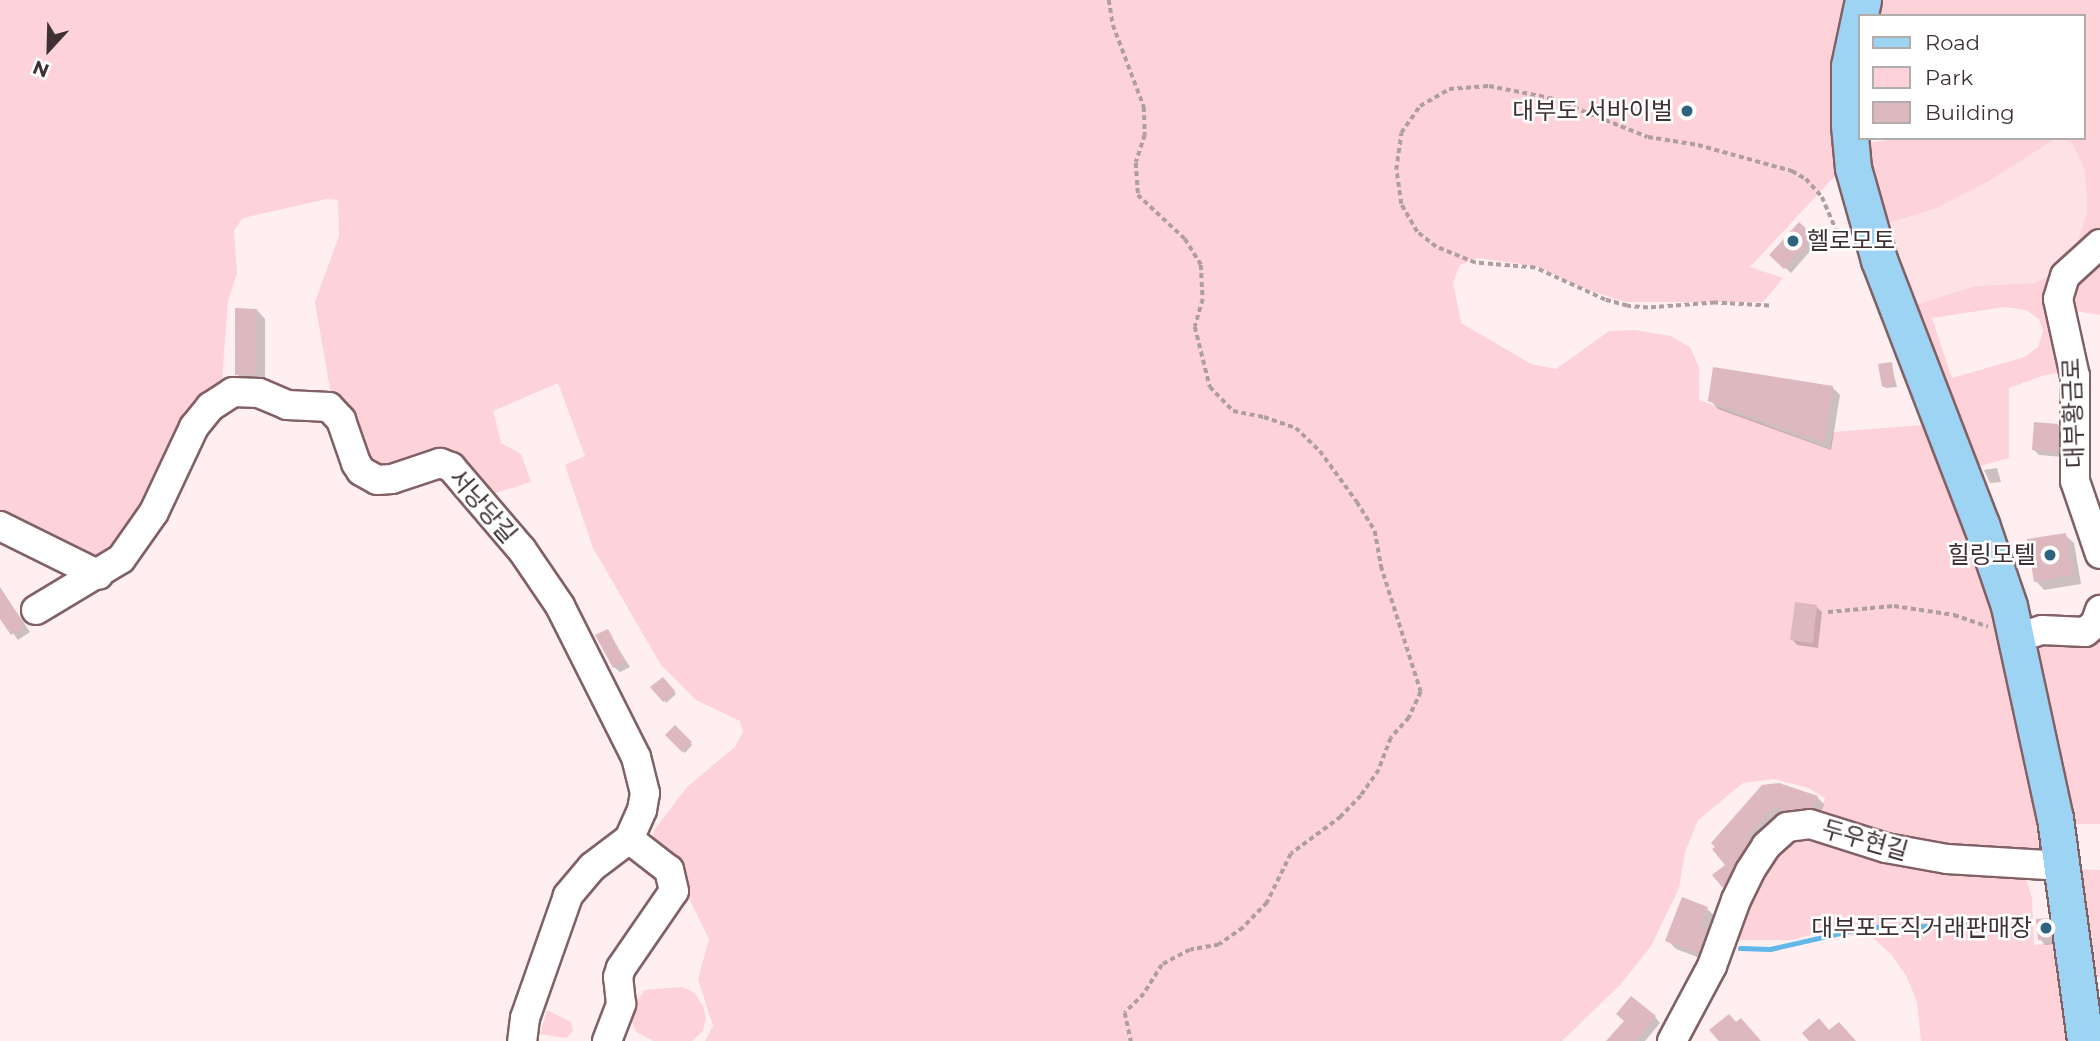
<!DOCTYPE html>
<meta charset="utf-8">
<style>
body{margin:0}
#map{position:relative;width:2100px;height:1041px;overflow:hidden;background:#ffeff1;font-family:Montserrat,"Noto Sans KR",sans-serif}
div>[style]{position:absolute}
.built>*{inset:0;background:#fee1e5}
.green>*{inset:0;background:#fed2d9}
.shadow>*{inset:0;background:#0003}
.stream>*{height:5px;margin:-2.5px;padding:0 2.5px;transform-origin:2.5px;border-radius:2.5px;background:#60b7e8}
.building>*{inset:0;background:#ddb8be}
.path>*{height:3.5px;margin-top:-1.75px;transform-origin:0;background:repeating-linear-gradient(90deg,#ae9ea0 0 5px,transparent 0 8.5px)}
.roads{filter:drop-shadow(2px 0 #826166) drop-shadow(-2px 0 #826166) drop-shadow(0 2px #826166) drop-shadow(0 -2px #826166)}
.minor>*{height:28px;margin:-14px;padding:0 14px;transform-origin:14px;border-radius:14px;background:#fff}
.major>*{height:35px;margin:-17.5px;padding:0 17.5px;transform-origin:17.5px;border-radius:17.5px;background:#9dd4f4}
.dots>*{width:19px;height:19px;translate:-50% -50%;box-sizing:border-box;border:4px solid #fff;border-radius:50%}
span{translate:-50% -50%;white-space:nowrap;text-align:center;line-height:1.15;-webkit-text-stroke:5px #fff;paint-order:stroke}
.poi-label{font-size:24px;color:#3f3133}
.right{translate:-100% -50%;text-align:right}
.left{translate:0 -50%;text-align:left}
.street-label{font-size:24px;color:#3f3133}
.legend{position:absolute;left:1858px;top:14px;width:228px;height:126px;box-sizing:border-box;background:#fff;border:2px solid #b2adad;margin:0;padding:9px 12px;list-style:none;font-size:21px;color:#3f3133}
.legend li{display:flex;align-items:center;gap:14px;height:35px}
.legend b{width:35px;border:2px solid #b2adad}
.north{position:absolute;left:14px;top:14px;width:70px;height:70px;-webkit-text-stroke:5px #fff;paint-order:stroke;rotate:202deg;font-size:19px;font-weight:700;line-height:28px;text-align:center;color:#3f3133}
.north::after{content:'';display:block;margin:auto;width:24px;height:32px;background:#3f3133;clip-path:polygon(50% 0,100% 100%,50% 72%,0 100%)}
</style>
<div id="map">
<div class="built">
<i style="clip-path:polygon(2057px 138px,2064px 138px,2073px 145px,2085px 171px,2087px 212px,2078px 241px,2057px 272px,2035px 283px,1976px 286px,1911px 306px,1883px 225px,1937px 208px,1984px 184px)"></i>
</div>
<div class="green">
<i style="clip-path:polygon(0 0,1843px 0,1832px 84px,1838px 164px,1834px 177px,1750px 267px,1783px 278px,1763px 302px,1625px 302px,1580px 287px,1536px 266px,1477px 258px,1460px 265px,1453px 282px,1461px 323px,1531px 364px,1556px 369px,1609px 331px,1635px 330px,1671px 336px,1690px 347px,1699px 367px,1699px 400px,1830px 449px,1833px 432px,1923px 425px,1987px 588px,2018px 713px,2044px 856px,1978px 858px,1819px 818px,1825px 798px,1808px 788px,1774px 779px,1743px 783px,1698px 820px,1685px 852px,1679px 888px,1651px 946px,1621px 984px,1562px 1041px,705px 1041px,713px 1026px,698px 979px,709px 939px,683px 886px,652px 839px,655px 829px,687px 787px,735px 747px,743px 732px,740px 721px,696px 700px,661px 665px,593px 548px,565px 465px,585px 456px,558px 383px,493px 411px,501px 443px,521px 454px,531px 482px,483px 497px,458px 466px,373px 472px,332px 401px,315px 302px,339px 236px,338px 200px,327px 199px,243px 218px,234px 230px,237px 273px,228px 301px,222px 380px,149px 503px,106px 562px,0 519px)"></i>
<i style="clip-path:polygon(evenodd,1879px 0,2100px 0,2100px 239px,2069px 267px,2069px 371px,2045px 375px,2009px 388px,2009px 458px,1973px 468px,1911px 306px,1976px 286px,2035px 283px,2057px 272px,2078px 241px,2087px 212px,2085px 171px,2073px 145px,2064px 138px,2084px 138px,2084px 16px,1874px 16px,1879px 0,2005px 307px,2026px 310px,2039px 319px,2043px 331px,2038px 347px,2025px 357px,1952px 378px,1932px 318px,2005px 307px)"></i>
<i style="clip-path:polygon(1902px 138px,2057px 138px,1984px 184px,1937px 208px,1883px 225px,1874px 195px,1866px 143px)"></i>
<i style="clip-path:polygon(2100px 251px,2100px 315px,2076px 311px,2074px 320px,2064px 286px)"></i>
<i style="clip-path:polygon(2100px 624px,2100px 824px,2072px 824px,2033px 638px)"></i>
<i style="clip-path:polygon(1793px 835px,2018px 874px,2026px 879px,2032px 898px,2034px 945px,2057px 943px,2069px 1041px,1921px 1041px,1917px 1002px,1907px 977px,1891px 954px,1873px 938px,1850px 935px,1845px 927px,1790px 940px,1734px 940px,1761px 870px)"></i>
<i style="clip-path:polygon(2079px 869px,2100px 870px,2100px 977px,2093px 978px)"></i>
<i style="clip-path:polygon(682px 987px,695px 993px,703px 1006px,706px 1019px,702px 1032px,692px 1041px,653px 1041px,636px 1032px,631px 1019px,634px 1004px,645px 990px)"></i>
<i style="clip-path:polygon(547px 1010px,571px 1022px,573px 1031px,566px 1038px,540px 1034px)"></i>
</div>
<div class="shadow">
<i style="clip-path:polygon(1799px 224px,1818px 242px,1791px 273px,1771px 255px)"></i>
<i style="clip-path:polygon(257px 310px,265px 319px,265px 383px,245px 383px,237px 374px)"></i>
<i style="clip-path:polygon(1891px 364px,1897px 387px,1886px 388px,1883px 386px)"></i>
<i style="clip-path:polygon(1832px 387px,1840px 395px,1831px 450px,1718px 409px,1710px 400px)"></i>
<i style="clip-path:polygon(2058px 425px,2063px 431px,2063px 457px,2039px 455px,2034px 450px)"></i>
<i style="clip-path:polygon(1997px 468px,2001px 482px,1990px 483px,1984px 470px)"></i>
<i style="clip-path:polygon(2065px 535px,2074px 543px,2081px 584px,2044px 590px,2036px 581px)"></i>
<i style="clip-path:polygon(0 588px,30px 632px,18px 640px,0 615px)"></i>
<i style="clip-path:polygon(1817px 607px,1822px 612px,1818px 648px,1797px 645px,1792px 639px)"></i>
<i style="clip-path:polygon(607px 631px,630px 667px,620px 672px,614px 667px)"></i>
<i style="clip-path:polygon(663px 679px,676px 694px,666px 703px,653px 687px)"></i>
<i style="clip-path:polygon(675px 727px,692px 745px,685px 753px,667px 735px)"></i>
<i style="clip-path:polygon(1763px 786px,1817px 797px,1824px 804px,1820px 814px,1793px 817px,1782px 813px,1752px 846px,1731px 893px,1715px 875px,1727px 865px,1717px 847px)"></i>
<i style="clip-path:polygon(1707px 909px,1716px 917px,1708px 961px,1676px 949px,1667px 940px)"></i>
<i style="clip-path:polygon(2048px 920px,2053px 926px,2056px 944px,2045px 945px,2040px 939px)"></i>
<i style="clip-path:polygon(1655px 1017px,1660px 1023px,1645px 1041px,1609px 1041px,1626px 1021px)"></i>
</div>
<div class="stream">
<i style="left:1740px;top:948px;width:30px;rotate:2deg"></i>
<i style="left:1770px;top:949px;width:99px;rotate:-12.8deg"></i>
<i style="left:1867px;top:927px;width:133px;rotate:-0.9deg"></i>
</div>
<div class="building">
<i style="clip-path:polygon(1799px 222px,1814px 236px,1784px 269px,1769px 255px)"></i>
<i style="clip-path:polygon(235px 308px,257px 309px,257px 375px,235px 375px)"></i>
<i style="clip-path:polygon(1892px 362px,1895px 385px,1882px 387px,1878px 364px)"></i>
<i style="clip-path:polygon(1713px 367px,1833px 386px,1824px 443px,1708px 401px)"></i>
<i style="clip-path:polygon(2034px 422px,2058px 424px,2058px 452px,2032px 450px)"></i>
<i style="clip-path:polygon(2066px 533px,2073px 575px,2034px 582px,2027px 539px)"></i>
<i style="clip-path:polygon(0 587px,25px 626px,11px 635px,0 619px)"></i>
<i style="clip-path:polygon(1795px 602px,1817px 605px,1813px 643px,1790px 640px)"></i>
<i style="clip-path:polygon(608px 629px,625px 661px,613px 668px,595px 635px)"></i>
<i style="clip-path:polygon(663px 677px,675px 691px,663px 702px,650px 687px)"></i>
<i style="clip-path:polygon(675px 725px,692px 742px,682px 752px,665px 735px)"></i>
<i style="clip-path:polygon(1779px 783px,1818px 796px,1814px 808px,1784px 811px,1775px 807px,1746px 838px,1749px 842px,1723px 888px,1712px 875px,1725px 865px,1712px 849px,1715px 847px,1711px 843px,1762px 785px)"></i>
<i style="clip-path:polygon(1682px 897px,1708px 907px,1701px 926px,1707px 928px,1699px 953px,1665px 941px)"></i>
<i style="clip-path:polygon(2048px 918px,2051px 939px,2038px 940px,2036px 919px)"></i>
<i style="clip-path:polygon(1631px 996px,1656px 1016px,1636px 1041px,1606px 1041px,1624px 1021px,1616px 1014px)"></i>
<i style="clip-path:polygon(1729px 1014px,1736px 1022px,1741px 1018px,1761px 1041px,1719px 1041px,1709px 1030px)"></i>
<i style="clip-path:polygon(1819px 1018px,1829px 1030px,1839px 1022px,1856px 1041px,1809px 1041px,1802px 1033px)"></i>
</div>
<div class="path">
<i style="left:1109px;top:0;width:25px;rotate:81deg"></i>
<i style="left:1113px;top:25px;width:88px;rotate:69.3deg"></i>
<i style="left:1144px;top:107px;width:28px;rotate:88deg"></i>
<i style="left:1145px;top:135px;width:29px;rotate:108deg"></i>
<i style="left:1136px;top:163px;width:32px;rotate:86deg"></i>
<i style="left:1138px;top:195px;width:64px;rotate:43.1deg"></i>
<i style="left:1185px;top:239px;width:31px;rotate:58deg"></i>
<i style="left:1201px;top:265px;width:34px;rotate:87deg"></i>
<i style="left:1203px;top:299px;width:29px;rotate:106deg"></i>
<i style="left:1195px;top:327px;width:62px;rotate:76deg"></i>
<i style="left:1210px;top:387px;width:33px;rotate:46deg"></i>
<i style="left:1233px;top:411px;width:32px;rotate:11deg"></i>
<i style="left:1264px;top:417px;width:34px;rotate:19deg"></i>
<i style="left:1296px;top:428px;width:33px;rotate:44deg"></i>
<i style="left:1320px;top:451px;width:63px;rotate:54deg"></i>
<i style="left:1357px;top:502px;width:34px;rotate:58deg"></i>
<i style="left:1375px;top:531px;width:36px;rotate:80deg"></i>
<i style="left:1381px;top:566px;width:132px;rotate:72.4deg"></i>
<i style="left:1421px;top:692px;width:29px;rotate:115deg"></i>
<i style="left:1409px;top:718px;width:27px;rotate:132deg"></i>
<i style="left:1391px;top:738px;width:34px;rotate:111deg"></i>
<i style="left:1379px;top:770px;width:32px;rotate:125deg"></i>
<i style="left:1361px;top:796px;width:29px;rotate:134deg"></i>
<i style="left:1341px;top:817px;width:62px;rotate:143.5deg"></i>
<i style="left:1291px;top:854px;width:55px;rotate:116.1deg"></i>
<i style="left:1267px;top:903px;width:35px;rotate:134deg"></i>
<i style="left:1243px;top:928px;width:29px;rotate:145deg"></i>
<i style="left:1219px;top:945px;width:29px;rotate:170deg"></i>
<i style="left:1190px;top:950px;width:32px;rotate:152deg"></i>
<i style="left:1162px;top:965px;width:34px;rotate:122deg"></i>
<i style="left:1144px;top:994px;width:27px;rotate:135deg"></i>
<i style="left:1125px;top:1013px;width:29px;rotate:78deg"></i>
<i style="left:1769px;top:306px;width:54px;rotate:-176.8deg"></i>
<i style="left:1715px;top:303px;width:67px;rotate:175.7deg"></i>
<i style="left:1648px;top:308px;width:21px;rotate:-175deg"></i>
<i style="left:1627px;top:306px;width:23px;rotate:-165deg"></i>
<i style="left:1605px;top:300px;width:77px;rotate:-155.4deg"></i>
<i style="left:1535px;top:268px;width:60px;rotate:-175.2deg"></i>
<i style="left:1475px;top:263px;width:42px;rotate:-157.7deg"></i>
<i style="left:1436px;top:247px;width:24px;rotate:-142deg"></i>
<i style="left:1417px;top:232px;width:32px;rotate:-120deg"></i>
<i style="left:1401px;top:204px;width:34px;rotate:-98deg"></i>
<i style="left:1396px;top:170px;width:37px;rotate:-82deg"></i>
<i style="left:1401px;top:133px;width:33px;rotate:-55deg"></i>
<i style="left:1420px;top:106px;width:34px;rotate:-30deg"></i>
<i style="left:1449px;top:89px;width:40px;rotate:-4.3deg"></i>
<i style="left:1489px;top:86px;width:62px;rotate:11.1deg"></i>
<i style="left:1550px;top:98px;width:105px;rotate:21.7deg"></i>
<i style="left:1648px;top:137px;width:51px;rotate:9.1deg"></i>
<i style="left:1698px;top:145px;width:98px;rotate:15.5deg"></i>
<i style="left:1792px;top:171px;width:16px;rotate:30deg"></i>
<i style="left:1806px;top:179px;width:24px;rotate:48deg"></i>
<i style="left:1822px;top:197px;width:40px;rotate:66.6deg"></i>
<i style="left:1838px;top:234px;width:15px;rotate:53deg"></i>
<i style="left:1828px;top:612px;width:66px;rotate:-5.2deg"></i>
<i style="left:1894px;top:606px;width:61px;rotate:8.5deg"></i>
<i style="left:1954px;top:615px;width:36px;rotate:19deg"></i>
</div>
<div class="roads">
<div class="minor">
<i style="left:2100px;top:244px;width:47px;rotate:137.6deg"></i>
<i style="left:2065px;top:276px;width:24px;rotate:107deg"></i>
<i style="left:2058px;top:299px;width:79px;rotate:77.6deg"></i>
<i style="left:2075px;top:376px;width:105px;rotate:90deg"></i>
<i style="left:2075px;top:481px;width:77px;rotate:71.1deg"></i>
<i style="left:0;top:526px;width:110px;rotate:26.3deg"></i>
<i style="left:36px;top:610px;width:99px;rotate:-31deg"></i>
<i style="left:121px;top:559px;width:57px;rotate:-54.9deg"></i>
<i style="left:154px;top:512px;width:94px;rotate:-64.8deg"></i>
<i style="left:194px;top:427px;width:26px;rotate:-51deg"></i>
<i style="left:210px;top:407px;width:27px;rotate:-33deg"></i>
<i style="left:233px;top:392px;width:26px;rotate:2deg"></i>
<i style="left:259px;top:393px;width:30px;rotate:23deg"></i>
<i style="left:287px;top:405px;width:42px;rotate:2.7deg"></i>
<i style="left:329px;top:407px;width:18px;rotate:47deg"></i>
<i style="left:341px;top:420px;width:46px;rotate:70.8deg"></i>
<i style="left:356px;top:463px;width:9px;rotate:58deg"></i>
<i style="left:361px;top:471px;width:18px;rotate:29deg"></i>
<i style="left:377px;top:480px;width:15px;rotate:-4deg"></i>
<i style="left:392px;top:479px;width:51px;rotate:-18.4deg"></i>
<i style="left:440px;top:463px;width:12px;rotate:20deg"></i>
<i style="left:451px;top:467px;width:109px;rotate:49.5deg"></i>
<i style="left:522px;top:550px;width:68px;rotate:55.8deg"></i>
<i style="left:560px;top:606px;width:169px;rotate:63.3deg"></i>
<i style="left:636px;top:757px;width:37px;rotate:76deg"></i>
<i style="left:645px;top:793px;width:17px;rotate:100deg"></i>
<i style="left:642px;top:810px;width:32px;rotate:114deg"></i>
<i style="left:629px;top:839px;width:46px;rotate:142.9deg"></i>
<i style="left:592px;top:867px;width:38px;rotate:130deg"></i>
<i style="left:568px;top:896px;width:129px;rotate:109.4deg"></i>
<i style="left:525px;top:1018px;width:23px;rotate:97deg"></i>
<i style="left:2017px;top:638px;width:26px;rotate:-18deg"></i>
<i style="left:2042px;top:630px;width:43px;rotate:2.7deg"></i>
<i style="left:2085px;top:632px;width:13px;rotate:-39deg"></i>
<i style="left:2095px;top:624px;width:15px;rotate:-70deg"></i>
<i style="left:607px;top:1041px;width:40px;rotate:-69deg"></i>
<i style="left:621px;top:1004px;width:27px;rotate:-96deg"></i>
<i style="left:618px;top:977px;width:9px;rotate:-72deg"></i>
<i style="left:621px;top:968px;width:93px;rotate:-55.5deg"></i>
<i style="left:674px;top:891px;width:22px;rotate:-103deg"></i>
<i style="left:669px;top:870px;width:51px;rotate:-142.2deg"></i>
<i style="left:1672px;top:1041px;width:85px;rotate:-61.9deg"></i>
<i style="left:1712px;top:966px;width:70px;rotate:-70deg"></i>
<i style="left:1736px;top:900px;width:32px;rotate:-64deg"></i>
<i style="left:1750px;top:871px;width:30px;rotate:-57deg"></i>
<i style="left:1766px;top:846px;width:28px;rotate:-42deg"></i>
<i style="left:1787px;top:827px;width:23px;rotate:-7deg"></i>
<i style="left:1810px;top:824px;width:80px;rotate:17.5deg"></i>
<i style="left:1886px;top:848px;width:62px;rotate:10.2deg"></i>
<i style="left:1947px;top:859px;width:116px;rotate:3.5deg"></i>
</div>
<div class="major">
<i style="left:1863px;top:0;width:67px;rotate:102deg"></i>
<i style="left:1849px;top:66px;width:59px;rotate:90deg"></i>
<i style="left:1849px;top:125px;width:43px;rotate:84.7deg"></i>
<i style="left:1853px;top:168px;width:96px;rotate:74.2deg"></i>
<i style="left:1879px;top:260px;width:283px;rotate:68.9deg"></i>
<i style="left:1981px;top:524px;width:87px;rotate:71.1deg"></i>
<i style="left:2009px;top:606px;width:217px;rotate:77.8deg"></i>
<i style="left:2055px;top:818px;width:225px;rotate:82.3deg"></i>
</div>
</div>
<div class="dots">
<i style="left:1687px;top:111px;background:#2e627e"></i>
<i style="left:1793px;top:241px;background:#2e627e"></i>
<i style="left:2050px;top:555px;background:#2e627e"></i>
<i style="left:2046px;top:928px;background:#2e627e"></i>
</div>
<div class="poi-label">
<span class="right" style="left:1673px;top:111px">대부도 서바이벌</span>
<span class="left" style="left:1807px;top:241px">헬로모토</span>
<span class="right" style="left:2036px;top:555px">힐링모텔</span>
<span class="right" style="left:2032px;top:928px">대부포도직거래판매장</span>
</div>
<div class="street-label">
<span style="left:2073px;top:413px;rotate:-92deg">대부황금로</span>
<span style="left:483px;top:506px;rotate:49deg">서낭당길</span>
<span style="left:1865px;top:840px;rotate:16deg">두우현길</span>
</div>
<ul class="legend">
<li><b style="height:9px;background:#9dd4f4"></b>Road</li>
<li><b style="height:19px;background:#fed2d9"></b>Park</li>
<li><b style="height:19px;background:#ddb8be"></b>Building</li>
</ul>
<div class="north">N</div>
</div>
